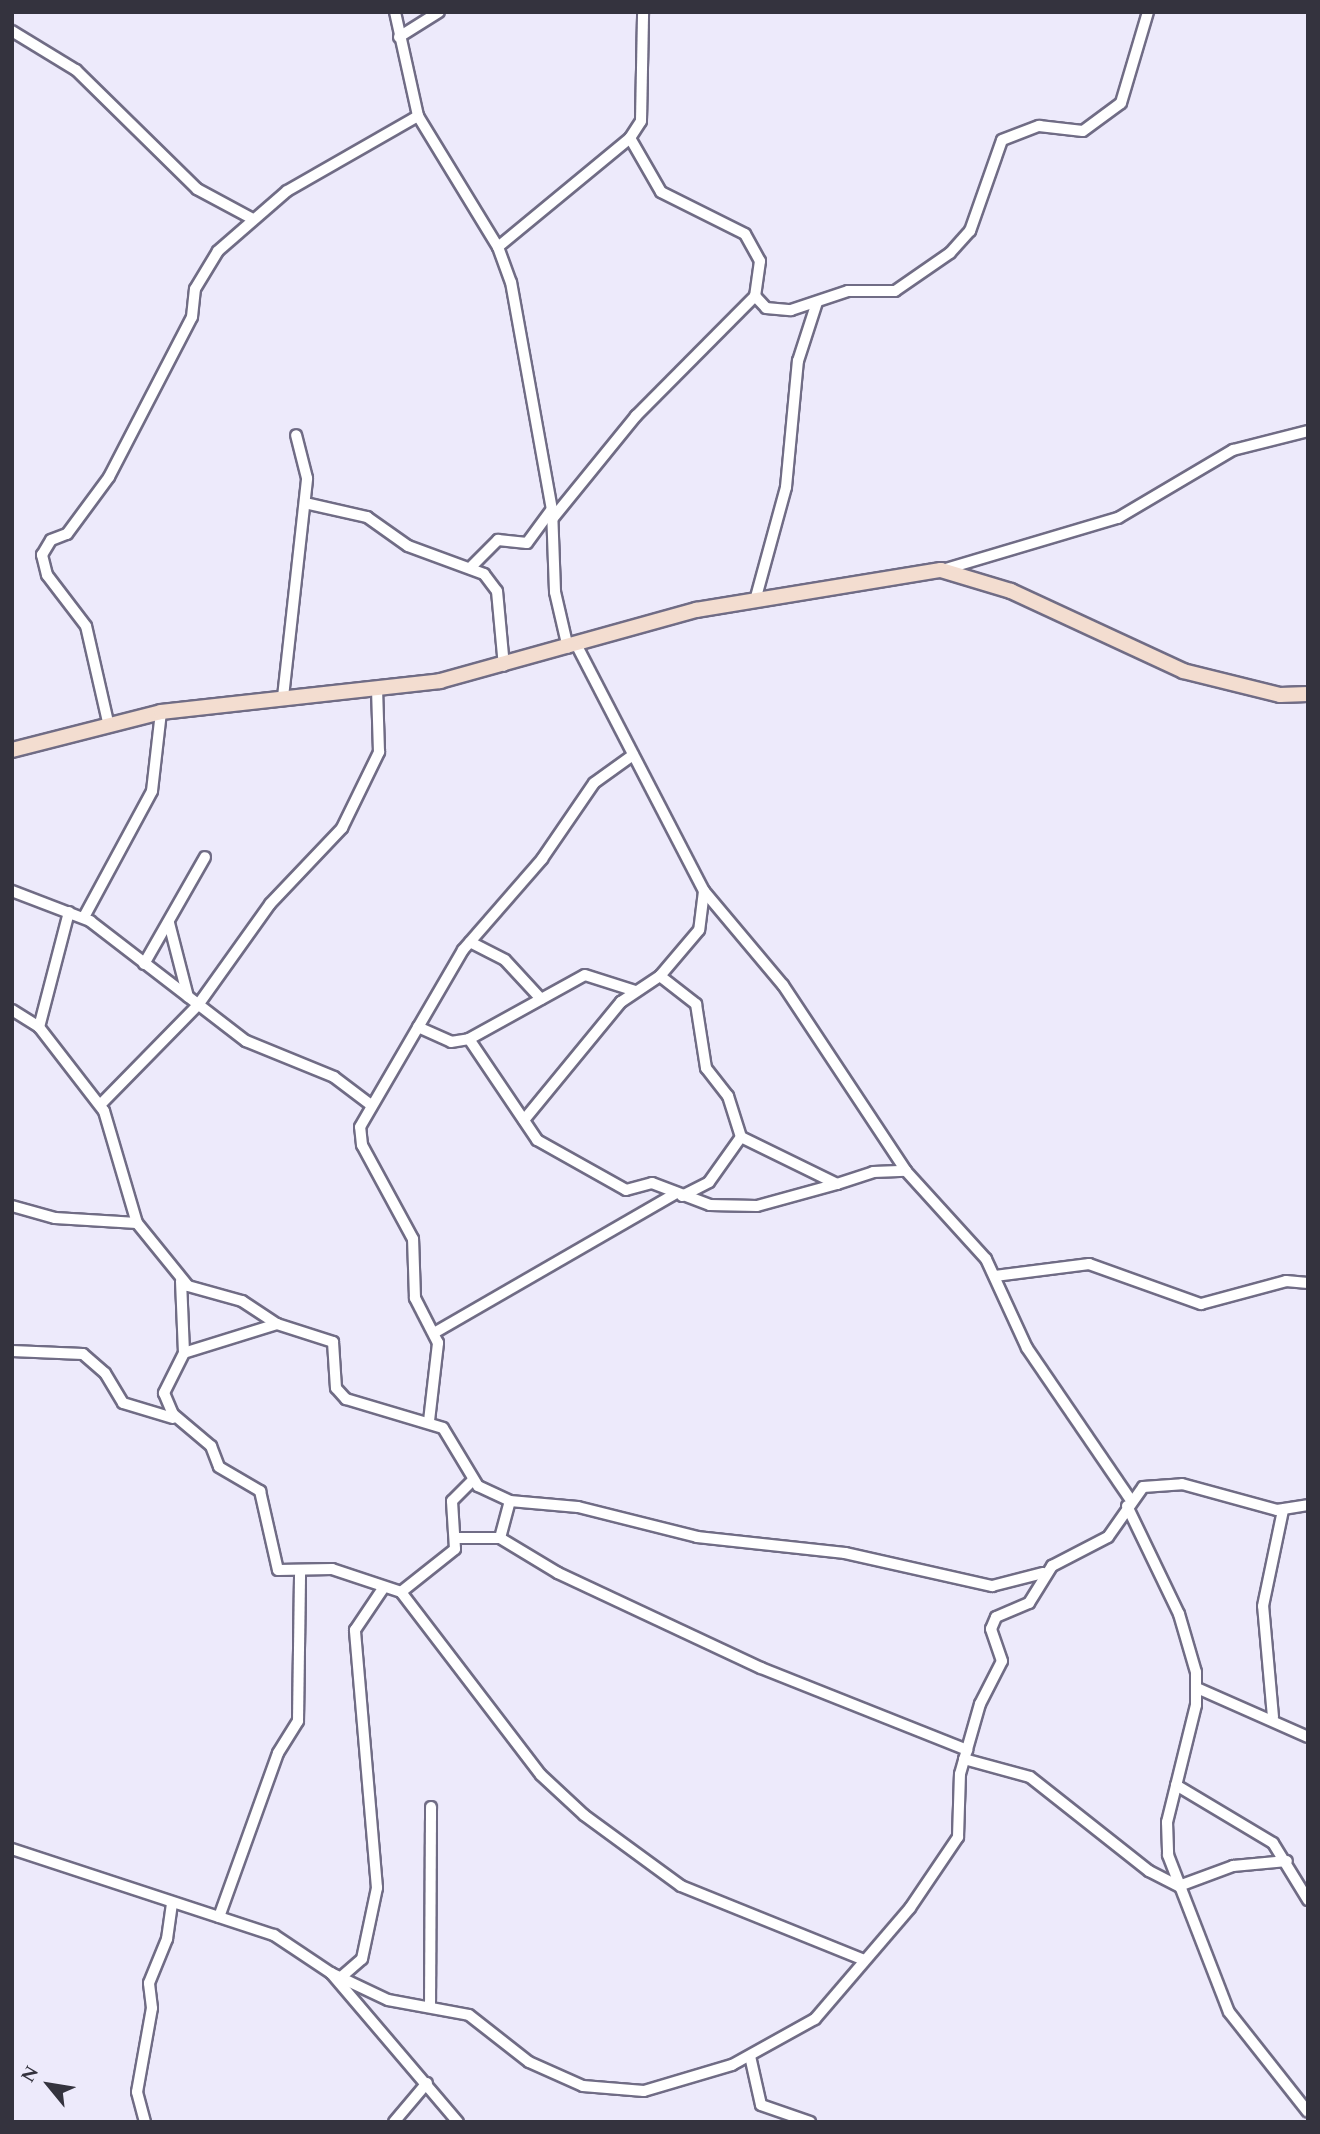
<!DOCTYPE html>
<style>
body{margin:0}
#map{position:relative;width:1320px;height:2134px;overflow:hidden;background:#edeafb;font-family:Spectral,serif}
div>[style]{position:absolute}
.roads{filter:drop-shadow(2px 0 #706c85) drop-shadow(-2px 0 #706c85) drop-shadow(0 2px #706c85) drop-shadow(0 -2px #706c85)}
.street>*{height:10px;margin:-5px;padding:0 5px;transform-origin:5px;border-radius:5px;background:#fff}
.secondary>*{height:14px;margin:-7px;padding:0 7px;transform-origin:7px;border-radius:7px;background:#f3ddd0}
span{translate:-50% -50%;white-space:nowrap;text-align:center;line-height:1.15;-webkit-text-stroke:5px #edeafb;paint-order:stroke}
.frame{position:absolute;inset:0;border:14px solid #34333e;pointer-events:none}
.north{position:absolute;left:14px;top:2050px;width:70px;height:70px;-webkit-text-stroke:5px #edeafb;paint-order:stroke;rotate:300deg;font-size:19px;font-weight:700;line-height:28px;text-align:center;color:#34333e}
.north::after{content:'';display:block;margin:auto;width:24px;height:32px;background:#34333e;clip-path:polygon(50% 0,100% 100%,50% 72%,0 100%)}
</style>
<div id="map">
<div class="roads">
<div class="street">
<i style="left:395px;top:12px;width:107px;rotate:77.5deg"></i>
<i style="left:418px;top:116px;width:153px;rotate:58.6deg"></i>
<i style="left:498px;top:247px;width:37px;rotate:70deg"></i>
<i style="left:511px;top:282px;width:231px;rotate:79.8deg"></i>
<i style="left:552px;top:509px;width:83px;rotate:87.9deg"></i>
<i style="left:555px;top:592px;width:57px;rotate:76.9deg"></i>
<i style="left:12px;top:31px;width:75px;rotate:31.4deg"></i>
<i style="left:76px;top:70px;width:170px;rotate:44.5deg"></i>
<i style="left:197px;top:189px;width:61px;rotate:28.2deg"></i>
<i style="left:399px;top:37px;width:47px;rotate:-32deg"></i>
<i style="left:630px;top:138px;width:62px;rotate:60.1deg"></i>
<i style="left:661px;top:192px;width:94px;rotate:26.6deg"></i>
<i style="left:745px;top:234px;width:31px;rotate:61deg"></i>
<i style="left:760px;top:261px;width:35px;rotate:98deg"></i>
<i style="left:755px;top:296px;width:16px;rotate:47deg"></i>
<i style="left:766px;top:308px;width:25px;rotate:5deg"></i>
<i style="left:791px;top:310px;width:60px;rotate:-18.4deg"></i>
<i style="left:848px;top:291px;width:47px"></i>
<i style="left:895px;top:291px;width:67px;rotate:-34.6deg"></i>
<i style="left:950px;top:253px;width:30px;rotate:-48deg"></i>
<i style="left:970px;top:231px;width:96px;rotate:-70.6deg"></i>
<i style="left:1002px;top:140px;width:40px;rotate:-21deg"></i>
<i style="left:1039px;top:126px;width:44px;rotate:6.5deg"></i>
<i style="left:1083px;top:131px;width:47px;rotate:-36.4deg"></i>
<i style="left:1121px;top:103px;width:95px;rotate:-73.5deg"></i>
<i style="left:498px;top:247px;width:171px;rotate:-39.5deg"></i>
<i style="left:630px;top:138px;width:20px;rotate:-57deg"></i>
<i style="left:641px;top:121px;width:109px;rotate:-88.9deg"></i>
<i style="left:305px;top:503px;width:64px;rotate:12.7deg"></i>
<i style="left:367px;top:517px;width:50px;rotate:35.3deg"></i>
<i style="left:408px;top:546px;width:81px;rotate:20.2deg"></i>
<i style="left:484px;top:574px;width:21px;rotate:53deg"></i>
<i style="left:497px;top:591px;width:75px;rotate:84.7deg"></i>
<i style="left:553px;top:518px;width:132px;rotate:-50.9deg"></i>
<i style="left:636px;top:416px;width:169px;rotate:-45.2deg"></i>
<i style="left:472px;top:566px;width:37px;rotate:-45deg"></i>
<i style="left:498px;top:540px;width:29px;rotate:6deg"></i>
<i style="left:527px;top:543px;width:42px;rotate:-53.7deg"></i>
<i style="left:942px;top:570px;width:184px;rotate:-16.5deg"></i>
<i style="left:1118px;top:518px;width:134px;rotate:-30.6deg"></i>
<i style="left:1233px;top:450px;width:77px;rotate:-14.2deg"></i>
<i style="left:756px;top:597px;width:114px;rotate:-74.7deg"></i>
<i style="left:786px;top:487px;width:127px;rotate:-84.6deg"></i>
<i style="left:798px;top:361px;width:62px;rotate:-72.1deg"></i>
<i style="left:577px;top:646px;width:276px;rotate:62.6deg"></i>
<i style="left:704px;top:891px;width:123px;rotate:50deg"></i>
<i style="left:783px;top:985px;width:223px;rotate:56.5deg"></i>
<i style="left:906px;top:1171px;width:119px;rotate:47.7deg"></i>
<i style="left:986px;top:1259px;width:98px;rotate:65.3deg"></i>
<i style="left:1027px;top:1348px;width:183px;rotate:55.7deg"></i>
<i style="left:283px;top:697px;width:220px;rotate:-83.7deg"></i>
<i style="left:307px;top:478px;width:44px;rotate:-104.3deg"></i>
<i style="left:108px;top:722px;width:98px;rotate:-102.9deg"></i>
<i style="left:86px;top:626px;width:64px;rotate:-127.4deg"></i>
<i style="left:47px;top:575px;width:21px;rotate:-104deg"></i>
<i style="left:42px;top:555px;width:17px;rotate:-59deg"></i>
<i style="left:51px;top:540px;width:17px;rotate:-21deg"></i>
<i style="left:67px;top:534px;width:71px;rotate:-53.6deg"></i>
<i style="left:109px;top:477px;width:180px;rotate:-62.6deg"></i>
<i style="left:192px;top:317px;width:28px;rotate:-84deg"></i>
<i style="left:195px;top:289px;width:44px;rotate:-58.8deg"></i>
<i style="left:218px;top:251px;width:91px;rotate:-41deg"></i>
<i style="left:287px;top:191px;width:151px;rotate:-29.8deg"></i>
<i style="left:12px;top:891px;width:84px;rotate:21deg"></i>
<i style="left:90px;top:921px;width:197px;rotate:37.6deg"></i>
<i style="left:246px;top:1041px;width:95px;rotate:22.2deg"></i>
<i style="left:334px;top:1077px;width:46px;rotate:37.1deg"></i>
<i style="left:704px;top:891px;width:39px;rotate:97deg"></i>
<i style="left:699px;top:930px;width:60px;rotate:130.3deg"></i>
<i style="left:660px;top:976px;width:46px;rotate:37.9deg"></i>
<i style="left:696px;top:1004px;width:65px;rotate:81.1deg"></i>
<i style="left:706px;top:1068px;width:36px;rotate:52deg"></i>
<i style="left:728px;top:1096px;width:43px;rotate:72.4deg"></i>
<i style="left:741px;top:1137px;width:107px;rotate:26.1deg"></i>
<i style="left:837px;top:1184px;width:38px;rotate:-18deg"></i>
<i style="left:873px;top:1172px;width:33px;rotate:-2deg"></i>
<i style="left:69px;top:912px;width:119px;rotate:104.6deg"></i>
<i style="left:39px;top:1027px;width:106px;rotate:52.3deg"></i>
<i style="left:104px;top:1111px;width:117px;rotate:73.6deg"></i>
<i style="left:137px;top:1223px;width:81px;rotate:51deg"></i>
<i style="left:188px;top:1286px;width:56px;rotate:15.5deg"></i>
<i style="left:242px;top:1301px;width:42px;rotate:33.3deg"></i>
<i style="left:277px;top:1324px;width:59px;rotate:17.8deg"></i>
<i style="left:333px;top:1342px;width:46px;rotate:86.3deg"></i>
<i style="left:336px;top:1388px;width:15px;rotate:48deg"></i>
<i style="left:346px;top:1399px;width:101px;rotate:16.6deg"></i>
<i style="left:443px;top:1428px;width:68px;rotate:58.9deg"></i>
<i style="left:478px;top:1486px;width:35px;rotate:25deg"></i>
<i style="left:510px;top:1501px;width:68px;rotate:5deg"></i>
<i style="left:578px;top:1507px;width:123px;rotate:14.1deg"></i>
<i style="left:697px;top:1537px;width:149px;rotate:6.2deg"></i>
<i style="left:845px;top:1553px;width:151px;rotate:12.7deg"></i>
<i style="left:992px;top:1586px;width:53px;rotate:-14.3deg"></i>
<i style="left:84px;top:917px;width:143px;rotate:-61.6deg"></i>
<i style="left:152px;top:791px;width:80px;rotate:-83.5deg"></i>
<i style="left:169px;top:923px;width:76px;rotate:75.6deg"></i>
<i style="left:470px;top:942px;width:39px;rotate:27deg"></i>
<i style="left:505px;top:960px;width:53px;rotate:47.3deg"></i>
<i style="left:144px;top:964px;width:123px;rotate:-60.3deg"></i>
<i style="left:12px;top:1010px;width:32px;rotate:32deg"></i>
<i style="left:418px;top:1027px;width:36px;rotate:24deg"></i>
<i style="left:451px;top:1042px;width:18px;rotate:-9deg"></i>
<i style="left:469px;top:1039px;width:132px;rotate:-28.9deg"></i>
<i style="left:585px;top:975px;width:52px;rotate:17.7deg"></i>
<i style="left:469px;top:1039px;width:122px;rotate:56deg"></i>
<i style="left:537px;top:1140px;width:102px;rotate:29.3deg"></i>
<i style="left:626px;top:1190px;width:27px;rotate:-15deg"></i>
<i style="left:652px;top:1183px;width:62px;rotate:20.8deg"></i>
<i style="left:710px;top:1205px;width:47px;rotate:1.2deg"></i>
<i style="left:757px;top:1206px;width:83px;rotate:-15.4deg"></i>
<i style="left:101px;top:1104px;width:139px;rotate:-45.6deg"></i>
<i style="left:198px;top:1005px;width:124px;rotate:-54.5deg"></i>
<i style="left:270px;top:904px;width:105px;rotate:-46.5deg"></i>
<i style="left:342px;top:828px;width:85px;rotate:-64deg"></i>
<i style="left:379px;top:752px;width:64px;rotate:-91.8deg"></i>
<i style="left:524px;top:1120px;width:153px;rotate:-50.6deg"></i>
<i style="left:621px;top:1002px;width:47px;rotate:-33.7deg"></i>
<i style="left:682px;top:1196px;width:30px;rotate:-27deg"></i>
<i style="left:709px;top:1182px;width:55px;rotate:-54.6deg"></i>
<i style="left:12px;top:1206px;width:45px;rotate:15.6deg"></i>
<i style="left:55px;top:1218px;width:82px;rotate:3.5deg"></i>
<i style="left:995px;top:1276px;width:95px;rotate:-7.3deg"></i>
<i style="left:1089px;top:1264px;width:119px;rotate:19.7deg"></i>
<i style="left:1201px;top:1304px;width:88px;rotate:-15.1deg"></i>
<i style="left:1286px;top:1281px;width:22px;rotate:5deg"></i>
<i style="left:181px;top:1281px;width:72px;rotate:87.6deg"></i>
<i style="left:277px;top:1324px;width:97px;rotate:162.7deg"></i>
<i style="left:184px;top:1353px;width:45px;rotate:116.6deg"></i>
<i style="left:164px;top:1393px;width:23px;rotate:67deg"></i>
<i style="left:173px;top:1414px;width:50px;rotate:40.1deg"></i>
<i style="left:211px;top:1446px;width:22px;rotate:69deg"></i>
<i style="left:219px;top:1467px;width:48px;rotate:30.3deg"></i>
<i style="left:260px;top:1491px;width:81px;rotate:77.2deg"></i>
<i style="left:278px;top:1570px;width:54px;rotate:-1.1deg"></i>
<i style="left:332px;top:1569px;width:73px;rotate:18.4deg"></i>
<i style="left:401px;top:1592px;width:230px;rotate:52.6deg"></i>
<i style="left:541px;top:1775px;width:59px;rotate:42.9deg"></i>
<i style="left:584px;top:1815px;width:120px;rotate:36.2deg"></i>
<i style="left:681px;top:1886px;width:195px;rotate:22deg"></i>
<i style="left:434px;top:1333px;width:280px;rotate:-30deg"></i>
<i style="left:12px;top:1351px;width:71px;rotate:2.4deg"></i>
<i style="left:83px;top:1354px;width:29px;rotate:41deg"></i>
<i style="left:105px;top:1373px;width:35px;rotate:59deg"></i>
<i style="left:123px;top:1403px;width:52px;rotate:16.7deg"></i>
<i style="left:429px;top:1421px;width:79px;rotate:-83.4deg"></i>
<i style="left:438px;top:1343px;width:51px;rotate:-117.1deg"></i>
<i style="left:415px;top:1298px;width:59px;rotate:-91.9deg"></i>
<i style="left:413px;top:1239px;width:107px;rotate:-118.5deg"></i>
<i style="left:362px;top:1145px;width:18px;rotate:-96deg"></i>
<i style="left:360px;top:1127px;width:205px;rotate:-59.8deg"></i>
<i style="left:463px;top:950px;width:121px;rotate:-49deg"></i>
<i style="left:542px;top:859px;width:92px;rotate:-55.6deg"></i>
<i style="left:594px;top:783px;width:48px;rotate:-35.7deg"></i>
<i style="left:1127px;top:1506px;width:120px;rotate:64.3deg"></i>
<i style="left:1179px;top:1614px;width:60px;rotate:73.7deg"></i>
<i style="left:1196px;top:1672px;width:33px;rotate:90deg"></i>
<i style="left:1196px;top:1705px;width:121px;rotate:103.9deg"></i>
<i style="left:1167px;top:1822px;width:33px;rotate:88deg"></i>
<i style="left:1168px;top:1855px;width:168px;rotate:68.8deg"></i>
<i style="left:1229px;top:2012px;width:127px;rotate:51.7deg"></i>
<i style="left:459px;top:1538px;width:41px"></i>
<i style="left:500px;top:1538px;width:68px;rotate:31.1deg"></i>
<i style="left:558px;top:1573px;width:224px;rotate:25.1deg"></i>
<i style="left:761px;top:1668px;width:222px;rotate:21.7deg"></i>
<i style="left:500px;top:1538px;width:38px;rotate:-75deg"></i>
<i style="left:401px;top:1592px;width:69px;rotate:-38.5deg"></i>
<i style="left:455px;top:1549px;width:48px;rotate:-93.6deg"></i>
<i style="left:452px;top:1501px;width:30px;rotate:-45deg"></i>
<i style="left:1197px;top:1688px;width:121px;rotate:23.8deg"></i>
<i style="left:1273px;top:1717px;width:111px;rotate:-95.1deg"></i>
<i style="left:1263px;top:1606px;width:98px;rotate:-78.2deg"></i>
<i style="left:964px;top:1759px;width:68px;rotate:15.3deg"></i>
<i style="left:1030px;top:1777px;width:152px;rotate:38.3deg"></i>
<i style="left:1149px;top:1871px;width:34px;rotate:27deg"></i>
<i style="left:1179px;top:1886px;width:58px;rotate:-20.3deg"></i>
<i style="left:1233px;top:1866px;width:54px;rotate:-5.3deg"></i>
<i style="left:1176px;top:1785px;width:113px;rotate:30.9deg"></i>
<i style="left:1273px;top:1843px;width:67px;rotate:58.4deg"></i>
<i style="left:12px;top:1849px;width:276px;rotate:18.2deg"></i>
<i style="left:274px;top:1935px;width:69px;rotate:33.7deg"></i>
<i style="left:331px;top:1973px;width:196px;rotate:49.6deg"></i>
<i style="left:219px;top:1917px;width:174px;rotate:-70.2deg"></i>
<i style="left:278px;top:1753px;width:38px;rotate:-58deg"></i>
<i style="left:298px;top:1721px;width:147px;rotate:-89.2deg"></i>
<i style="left:331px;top:1973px;width:63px;rotate:25.3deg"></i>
<i style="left:388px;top:2000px;width:82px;rotate:10.5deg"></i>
<i style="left:469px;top:2015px;width:76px;rotate:38.1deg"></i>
<i style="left:529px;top:2062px;width:59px;rotate:24deg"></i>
<i style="left:583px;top:2086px;width:61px;rotate:4.7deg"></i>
<i style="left:644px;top:2091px;width:92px;rotate:-16.5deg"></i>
<i style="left:732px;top:2065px;width:95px;rotate:-29deg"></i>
<i style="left:815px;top:2019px;width:146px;rotate:-49.4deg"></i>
<i style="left:910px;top:1908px;width:86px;rotate:-55.9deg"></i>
<i style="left:958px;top:1837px;width:63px;rotate:-88.2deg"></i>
<i style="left:960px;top:1774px;width:73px;rotate:-74.1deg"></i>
<i style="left:980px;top:1704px;width:48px;rotate:-62.9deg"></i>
<i style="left:1002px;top:1661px;width:34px;rotate:-109deg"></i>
<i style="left:991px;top:1629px;width:13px;rotate:-67deg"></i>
<i style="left:996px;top:1617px;width:36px;rotate:-23deg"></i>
<i style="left:1029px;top:1603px;width:44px;rotate:-58.1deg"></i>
<i style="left:1052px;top:1566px;width:63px;rotate:-27.4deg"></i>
<i style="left:1108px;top:1537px;width:61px;rotate:-55deg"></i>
<i style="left:1143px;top:1487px;width:39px;rotate:-4deg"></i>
<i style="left:1182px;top:1484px;width:98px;rotate:15.3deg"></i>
<i style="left:1277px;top:1510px;width:31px;rotate:-9deg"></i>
<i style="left:340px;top:1978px;width:29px;rotate:-41deg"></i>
<i style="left:362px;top:1959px;width:73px;rotate:-78.1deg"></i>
<i style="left:377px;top:1888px;width:259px;rotate:-94.9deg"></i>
<i style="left:355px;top:1630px;width:52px;rotate:-56deg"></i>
<i style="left:430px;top:2006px;width:199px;rotate:-89.7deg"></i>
<i style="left:750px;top:2056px;width:50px;rotate:77.3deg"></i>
<i style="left:761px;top:2105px;width:52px;rotate:19.1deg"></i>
<i style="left:145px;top:2122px;width:31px;rotate:-105deg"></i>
<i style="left:137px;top:2092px;width:85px;rotate:-79.9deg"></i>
<i style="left:152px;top:2008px;width:25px;rotate:-97deg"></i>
<i style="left:149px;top:1983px;width:48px;rotate:-67.8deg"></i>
<i style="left:167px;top:1939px;width:36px;rotate:-82deg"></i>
<i style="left:394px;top:2122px;width:51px;rotate:-49.8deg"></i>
</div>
<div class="secondary">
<i style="left:12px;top:750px;width:154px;rotate:-14.3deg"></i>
<i style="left:161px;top:712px;width:281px;rotate:-6.3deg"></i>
<i style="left:440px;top:681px;width:266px;rotate:-15.5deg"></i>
<i style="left:696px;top:610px;width:248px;rotate:-9.3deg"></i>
<i style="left:941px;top:570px;width:73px;rotate:16.7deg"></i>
<i style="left:1011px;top:591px;width:190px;rotate:24.9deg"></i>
<i style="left:1183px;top:671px;width:100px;rotate:13.9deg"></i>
<i style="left:1280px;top:695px;width:28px;rotate:-2deg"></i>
</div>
</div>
<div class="frame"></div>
<div class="north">N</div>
</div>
